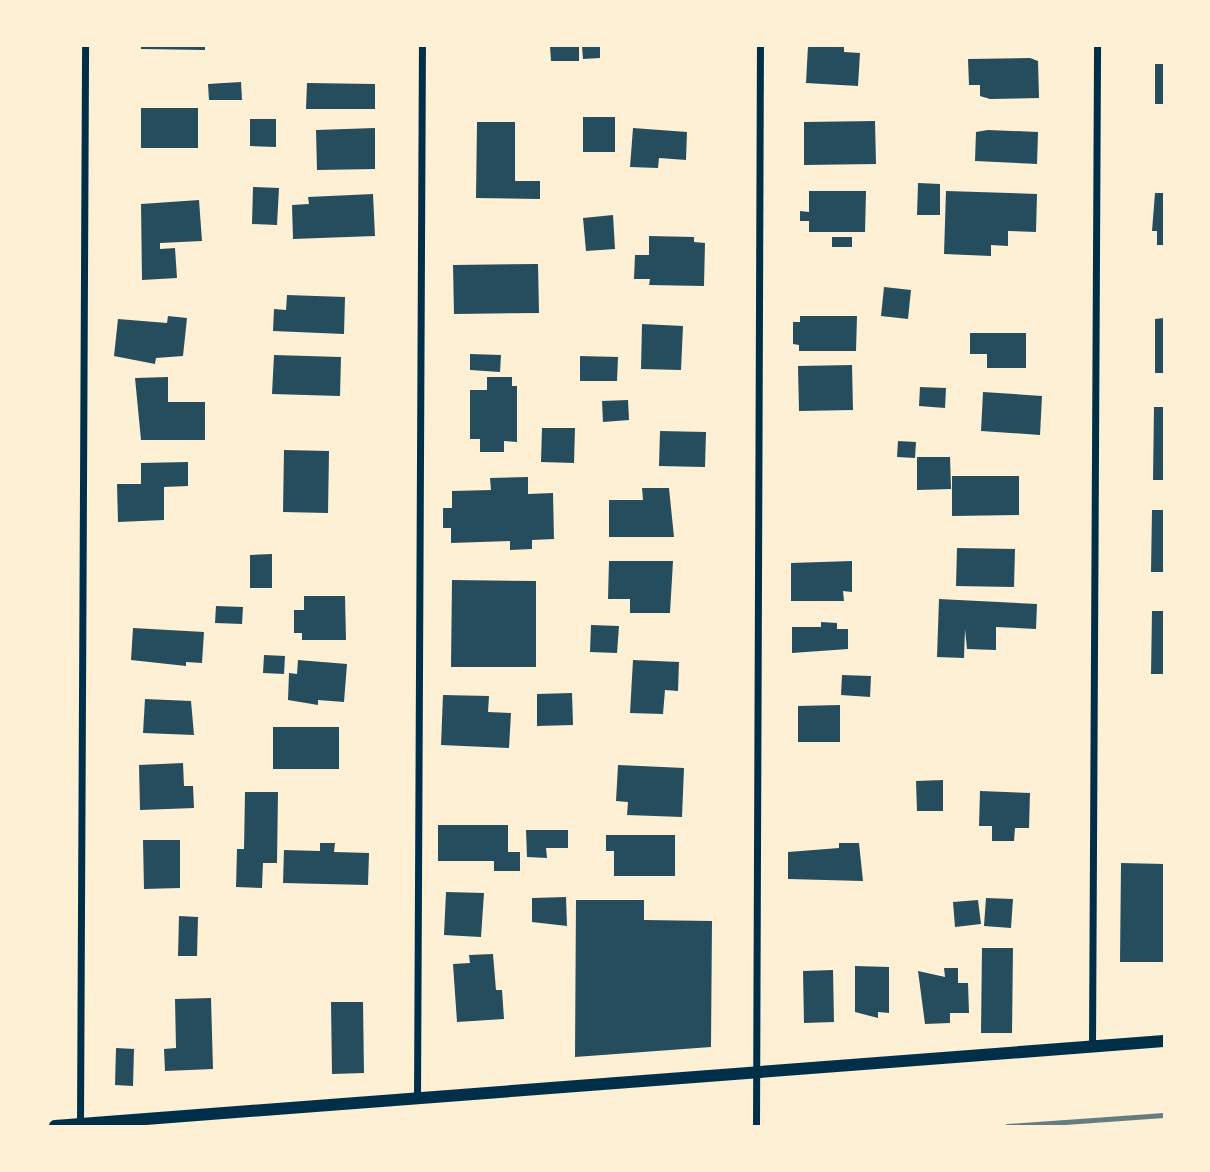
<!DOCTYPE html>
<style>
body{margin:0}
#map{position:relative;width:1210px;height:1172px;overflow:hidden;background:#fdf0d5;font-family:Arial,sans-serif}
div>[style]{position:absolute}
.building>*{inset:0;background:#264d5e}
.minor>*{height:7px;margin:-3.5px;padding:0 3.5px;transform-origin:3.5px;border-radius:3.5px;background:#003049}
.tertiary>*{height:12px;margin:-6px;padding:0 6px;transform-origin:6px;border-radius:6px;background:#003049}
.rail>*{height:5px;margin:-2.5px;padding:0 2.5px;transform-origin:2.5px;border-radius:2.5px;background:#657d81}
span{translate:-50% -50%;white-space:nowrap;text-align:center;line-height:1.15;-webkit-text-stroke:6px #fdf0d5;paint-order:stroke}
.frame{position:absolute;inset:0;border:47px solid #fdf0d5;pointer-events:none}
</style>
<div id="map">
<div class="building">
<i style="clip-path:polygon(141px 46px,205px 46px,205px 50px,141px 49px)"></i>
<i style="clip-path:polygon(550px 46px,579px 46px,579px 61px,551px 61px)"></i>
<i style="clip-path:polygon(582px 46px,600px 46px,600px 58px,583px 59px)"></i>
<i style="clip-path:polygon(808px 46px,844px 46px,844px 52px,860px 53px,858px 86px,806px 83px)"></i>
<i style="clip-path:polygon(1030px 58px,1038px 61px,1039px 98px,990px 99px,980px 96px,980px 85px,969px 85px,968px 59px)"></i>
<i style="clip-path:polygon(1155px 64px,1164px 64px,1164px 104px,1155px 104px)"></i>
<i style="clip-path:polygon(241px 82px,242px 100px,209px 100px,208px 84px)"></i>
<i style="clip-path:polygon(307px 83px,375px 84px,375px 109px,306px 109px)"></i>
<i style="clip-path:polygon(141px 108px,198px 108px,198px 148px,141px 148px)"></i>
<i style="clip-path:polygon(583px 117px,615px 117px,615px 152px,583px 152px)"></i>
<i style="clip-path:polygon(250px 119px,276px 119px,276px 147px,250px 146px)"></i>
<i style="clip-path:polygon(875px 121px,876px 164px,804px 165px,804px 122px)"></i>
<i style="clip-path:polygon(477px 122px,515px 122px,515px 181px,540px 181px,540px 199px,476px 198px)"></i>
<i style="clip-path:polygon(375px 128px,375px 169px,317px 170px,316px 130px)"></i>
<i style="clip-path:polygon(633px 128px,687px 132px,686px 160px,659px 158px,658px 168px,630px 167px)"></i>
<i style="clip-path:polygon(988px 130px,1038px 132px,1037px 164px,975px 161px,976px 132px)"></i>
<i style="clip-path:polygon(918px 183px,940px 184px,940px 215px,917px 215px)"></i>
<i style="clip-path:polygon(253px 187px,279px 188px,277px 225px,252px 224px)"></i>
<i style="clip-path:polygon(809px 191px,866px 191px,865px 232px,809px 232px,809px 221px,800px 221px,800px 211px,809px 212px)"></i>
<i style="clip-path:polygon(946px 191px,1037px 194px,1036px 232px,1008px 231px,1008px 246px,991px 245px,991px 256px,944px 254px)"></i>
<i style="clip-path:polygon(1155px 193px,1164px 193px,1164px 245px,1157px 245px,1157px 231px,1152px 231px)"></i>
<i style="clip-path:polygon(373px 194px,375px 236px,293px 239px,292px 205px,309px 204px,308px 197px)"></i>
<i style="clip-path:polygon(199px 200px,202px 241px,160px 243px,160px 249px,175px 248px,177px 278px,142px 280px,141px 204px)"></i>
<i style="clip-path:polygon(613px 215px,615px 249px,586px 251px,583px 218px)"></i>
<i style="clip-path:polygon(649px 236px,694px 237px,694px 242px,705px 243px,704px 286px,649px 285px,650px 279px,634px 279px,635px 255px,649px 255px)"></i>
<i style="clip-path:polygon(832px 237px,852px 237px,852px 247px,832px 247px)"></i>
<i style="clip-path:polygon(538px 264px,539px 313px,454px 314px,453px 265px)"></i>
<i style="clip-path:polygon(884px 287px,911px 290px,908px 319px,881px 316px)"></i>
<i style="clip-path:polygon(287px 295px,345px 297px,344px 334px,273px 331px,274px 309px,286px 310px)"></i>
<i style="clip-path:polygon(168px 316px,187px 318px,183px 356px,156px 358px,155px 364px,114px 356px,118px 319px,167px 323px)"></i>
<i style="clip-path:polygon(800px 316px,857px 316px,856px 351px,799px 351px,799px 345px,793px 344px,793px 322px,800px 322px)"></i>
<i style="clip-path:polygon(1164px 318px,1164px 373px,1155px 373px,1155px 319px)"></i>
<i style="clip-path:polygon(642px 324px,683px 326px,681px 370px,641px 369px)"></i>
<i style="clip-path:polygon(970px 333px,1026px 333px,1026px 368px,987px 368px,987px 354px,970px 354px)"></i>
<i style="clip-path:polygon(470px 354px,501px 355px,500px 372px,470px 370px)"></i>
<i style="clip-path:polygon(274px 355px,341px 357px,340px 396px,272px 394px)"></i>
<i style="clip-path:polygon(580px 356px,618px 357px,617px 381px,580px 381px)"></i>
<i style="clip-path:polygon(852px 365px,853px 410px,799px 411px,798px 366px)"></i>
<i style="clip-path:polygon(168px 377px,168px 402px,205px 402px,205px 440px,141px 440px,135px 378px)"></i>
<i style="clip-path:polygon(487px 377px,512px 377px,512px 386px,517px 386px,517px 442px,504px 441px,504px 452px,480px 452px,480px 439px,470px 439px,470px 390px,487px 390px)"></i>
<i style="clip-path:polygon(920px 387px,946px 388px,945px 408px,919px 406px)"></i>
<i style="clip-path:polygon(983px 392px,1042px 396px,1040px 435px,981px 431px)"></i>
<i style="clip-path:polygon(628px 400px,629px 420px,603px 422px,602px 401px)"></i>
<i style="clip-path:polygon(1154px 407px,1164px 407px,1164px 480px,1153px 480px)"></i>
<i style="clip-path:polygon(542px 428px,575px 428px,574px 463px,541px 462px)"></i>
<i style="clip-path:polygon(660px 431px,706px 432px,705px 467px,659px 466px)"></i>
<i style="clip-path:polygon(898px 441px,916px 442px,915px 458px,897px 457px)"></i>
<i style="clip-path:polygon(284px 450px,329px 451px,328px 513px,283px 512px)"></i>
<i style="clip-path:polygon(917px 457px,950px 457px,951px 489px,917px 490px)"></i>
<i style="clip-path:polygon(188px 462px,188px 486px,164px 487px,164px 520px,118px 522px,117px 484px,141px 484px,141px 463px)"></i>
<i style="clip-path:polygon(952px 476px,1019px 476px,1019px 515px,952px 516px)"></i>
<i style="clip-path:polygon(528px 477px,528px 494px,553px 493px,554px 539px,532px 540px,532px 549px,510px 550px,510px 541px,451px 543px,451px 528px,443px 528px,443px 508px,452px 508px,452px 491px,491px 490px,490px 478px)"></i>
<i style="clip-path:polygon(642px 488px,669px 488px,674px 537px,609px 537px,609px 500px,643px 500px)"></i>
<i style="clip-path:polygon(1152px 510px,1164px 510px,1164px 572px,1151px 572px)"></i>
<i style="clip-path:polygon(957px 548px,1015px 549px,1014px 587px,956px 586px)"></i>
<i style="clip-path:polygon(272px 554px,272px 588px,250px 588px,250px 555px)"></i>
<i style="clip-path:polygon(609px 561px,673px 561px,670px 613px,630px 613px,630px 599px,608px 599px)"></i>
<i style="clip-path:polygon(852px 561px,852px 592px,843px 591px,844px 601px,791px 601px,791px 563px)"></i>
<i style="clip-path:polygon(452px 580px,536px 581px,536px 667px,451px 667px)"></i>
<i style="clip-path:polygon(304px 596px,345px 596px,346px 640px,302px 640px,302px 633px,294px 633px,294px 610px,304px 610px)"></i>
<i style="clip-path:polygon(939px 599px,1037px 604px,1036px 629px,996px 627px,996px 650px,967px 649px,965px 629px,964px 658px,937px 657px)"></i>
<i style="clip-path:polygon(216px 606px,243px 607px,242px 624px,215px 623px)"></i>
<i style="clip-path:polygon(1152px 611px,1164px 611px,1164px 674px,1151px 674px)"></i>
<i style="clip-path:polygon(821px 622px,837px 623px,837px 629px,848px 629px,848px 649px,792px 653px,792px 627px,821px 627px)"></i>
<i style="clip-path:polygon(591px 625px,619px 626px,617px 653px,590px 652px)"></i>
<i style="clip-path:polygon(133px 628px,204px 632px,202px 663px,186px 662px,186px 666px,131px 660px)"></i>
<i style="clip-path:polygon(264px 655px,285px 656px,284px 674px,263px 673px)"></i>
<i style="clip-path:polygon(298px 660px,347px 664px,344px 702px,318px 700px,318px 705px,288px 700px,289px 673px,297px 674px)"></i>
<i style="clip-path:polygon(633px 660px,679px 662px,678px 691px,665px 690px,663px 714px,630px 713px)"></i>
<i style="clip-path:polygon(842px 675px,871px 676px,870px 697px,841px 695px)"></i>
<i style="clip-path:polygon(572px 693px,573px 725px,537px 726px,537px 694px)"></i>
<i style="clip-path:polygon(443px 695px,489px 696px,488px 712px,511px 713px,509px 748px,441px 745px)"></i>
<i style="clip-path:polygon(145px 699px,191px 701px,194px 735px,143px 733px)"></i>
<i style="clip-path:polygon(840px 705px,840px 742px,798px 742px,798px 706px)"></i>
<i style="clip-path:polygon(273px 727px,339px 727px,339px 769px,273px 769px)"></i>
<i style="clip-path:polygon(183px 763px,184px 786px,193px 786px,194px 808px,140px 810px,139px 765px)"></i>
<i style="clip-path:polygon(618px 765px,684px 768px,682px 817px,627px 815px,628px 802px,616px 801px)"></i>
<i style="clip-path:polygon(943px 780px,943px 811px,917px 811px,916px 781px)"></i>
<i style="clip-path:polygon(980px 791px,1030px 793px,1029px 828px,1015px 828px,1014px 841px,992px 841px,992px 826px,979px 826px)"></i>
<i style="clip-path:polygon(245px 792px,278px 792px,277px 863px,263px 863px,262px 888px,236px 887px,237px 849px,244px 849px)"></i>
<i style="clip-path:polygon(438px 825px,508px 825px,508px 852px,520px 852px,520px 871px,494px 871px,494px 861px,438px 861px)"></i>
<i style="clip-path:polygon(526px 830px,568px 830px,568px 848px,546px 848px,547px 858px,527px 857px)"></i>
<i style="clip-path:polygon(606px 835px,675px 835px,675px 876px,614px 876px,614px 851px,606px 851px)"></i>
<i style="clip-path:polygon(143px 840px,180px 840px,180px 888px,144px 889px)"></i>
<i style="clip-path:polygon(320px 843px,335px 843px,334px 852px,369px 853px,368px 885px,283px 883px,284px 850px,320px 851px)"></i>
<i style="clip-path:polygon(839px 843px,859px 843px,863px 881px,788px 879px,788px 852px,839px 848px)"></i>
<i style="clip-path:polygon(1121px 863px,1164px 864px,1164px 962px,1120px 962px)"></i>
<i style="clip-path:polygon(446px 892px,484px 893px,481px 937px,444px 935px)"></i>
<i style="clip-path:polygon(566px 897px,567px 926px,532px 922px,532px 898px)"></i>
<i style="clip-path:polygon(986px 898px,1013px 899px,1011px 928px,984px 926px)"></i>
<i style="clip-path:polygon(576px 900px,644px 900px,644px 920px,712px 921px,711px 1047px,575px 1057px)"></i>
<i style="clip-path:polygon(978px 900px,981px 924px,955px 927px,953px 902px)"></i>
<i style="clip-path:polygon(179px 916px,198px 917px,197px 956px,178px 956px)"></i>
<i style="clip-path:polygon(982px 948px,1013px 948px,1012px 1033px,981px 1033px)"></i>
<i style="clip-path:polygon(493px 954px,496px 990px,502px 990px,504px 1019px,457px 1022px,453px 964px,470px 963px,469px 955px)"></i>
<i style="clip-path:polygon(855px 966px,889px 967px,889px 1013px,878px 1012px,878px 1018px,855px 1012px)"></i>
<i style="clip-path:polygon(944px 968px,958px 968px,958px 983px,968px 983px,969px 1013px,950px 1013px,950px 1023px,925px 1024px,918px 971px,945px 977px)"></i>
<i style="clip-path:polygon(833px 970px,834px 1022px,804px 1023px,803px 971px)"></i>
<i style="clip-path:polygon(211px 998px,213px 1069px,165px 1071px,164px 1049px,176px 1048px,175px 999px)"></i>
<i style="clip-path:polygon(331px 1002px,363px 1002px,364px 1073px,332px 1074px)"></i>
<i style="clip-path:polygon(116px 1048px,134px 1049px,133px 1086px,115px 1085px)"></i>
</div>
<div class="minor">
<i style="left:1092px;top:1046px;width:1000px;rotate:-89.71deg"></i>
<i style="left:417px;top:1098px;width:1052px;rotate:-89.73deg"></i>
<i style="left:80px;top:1124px;width:1078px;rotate:-89.73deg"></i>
<i style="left:756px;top:1126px;width:1080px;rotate:-89.79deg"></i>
</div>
<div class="tertiary">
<i style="left:55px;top:1126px;width:1112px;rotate:-4.38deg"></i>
</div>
<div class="rail">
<i style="left:1007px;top:1126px;width:157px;rotate:-4deg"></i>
</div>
<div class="frame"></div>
</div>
